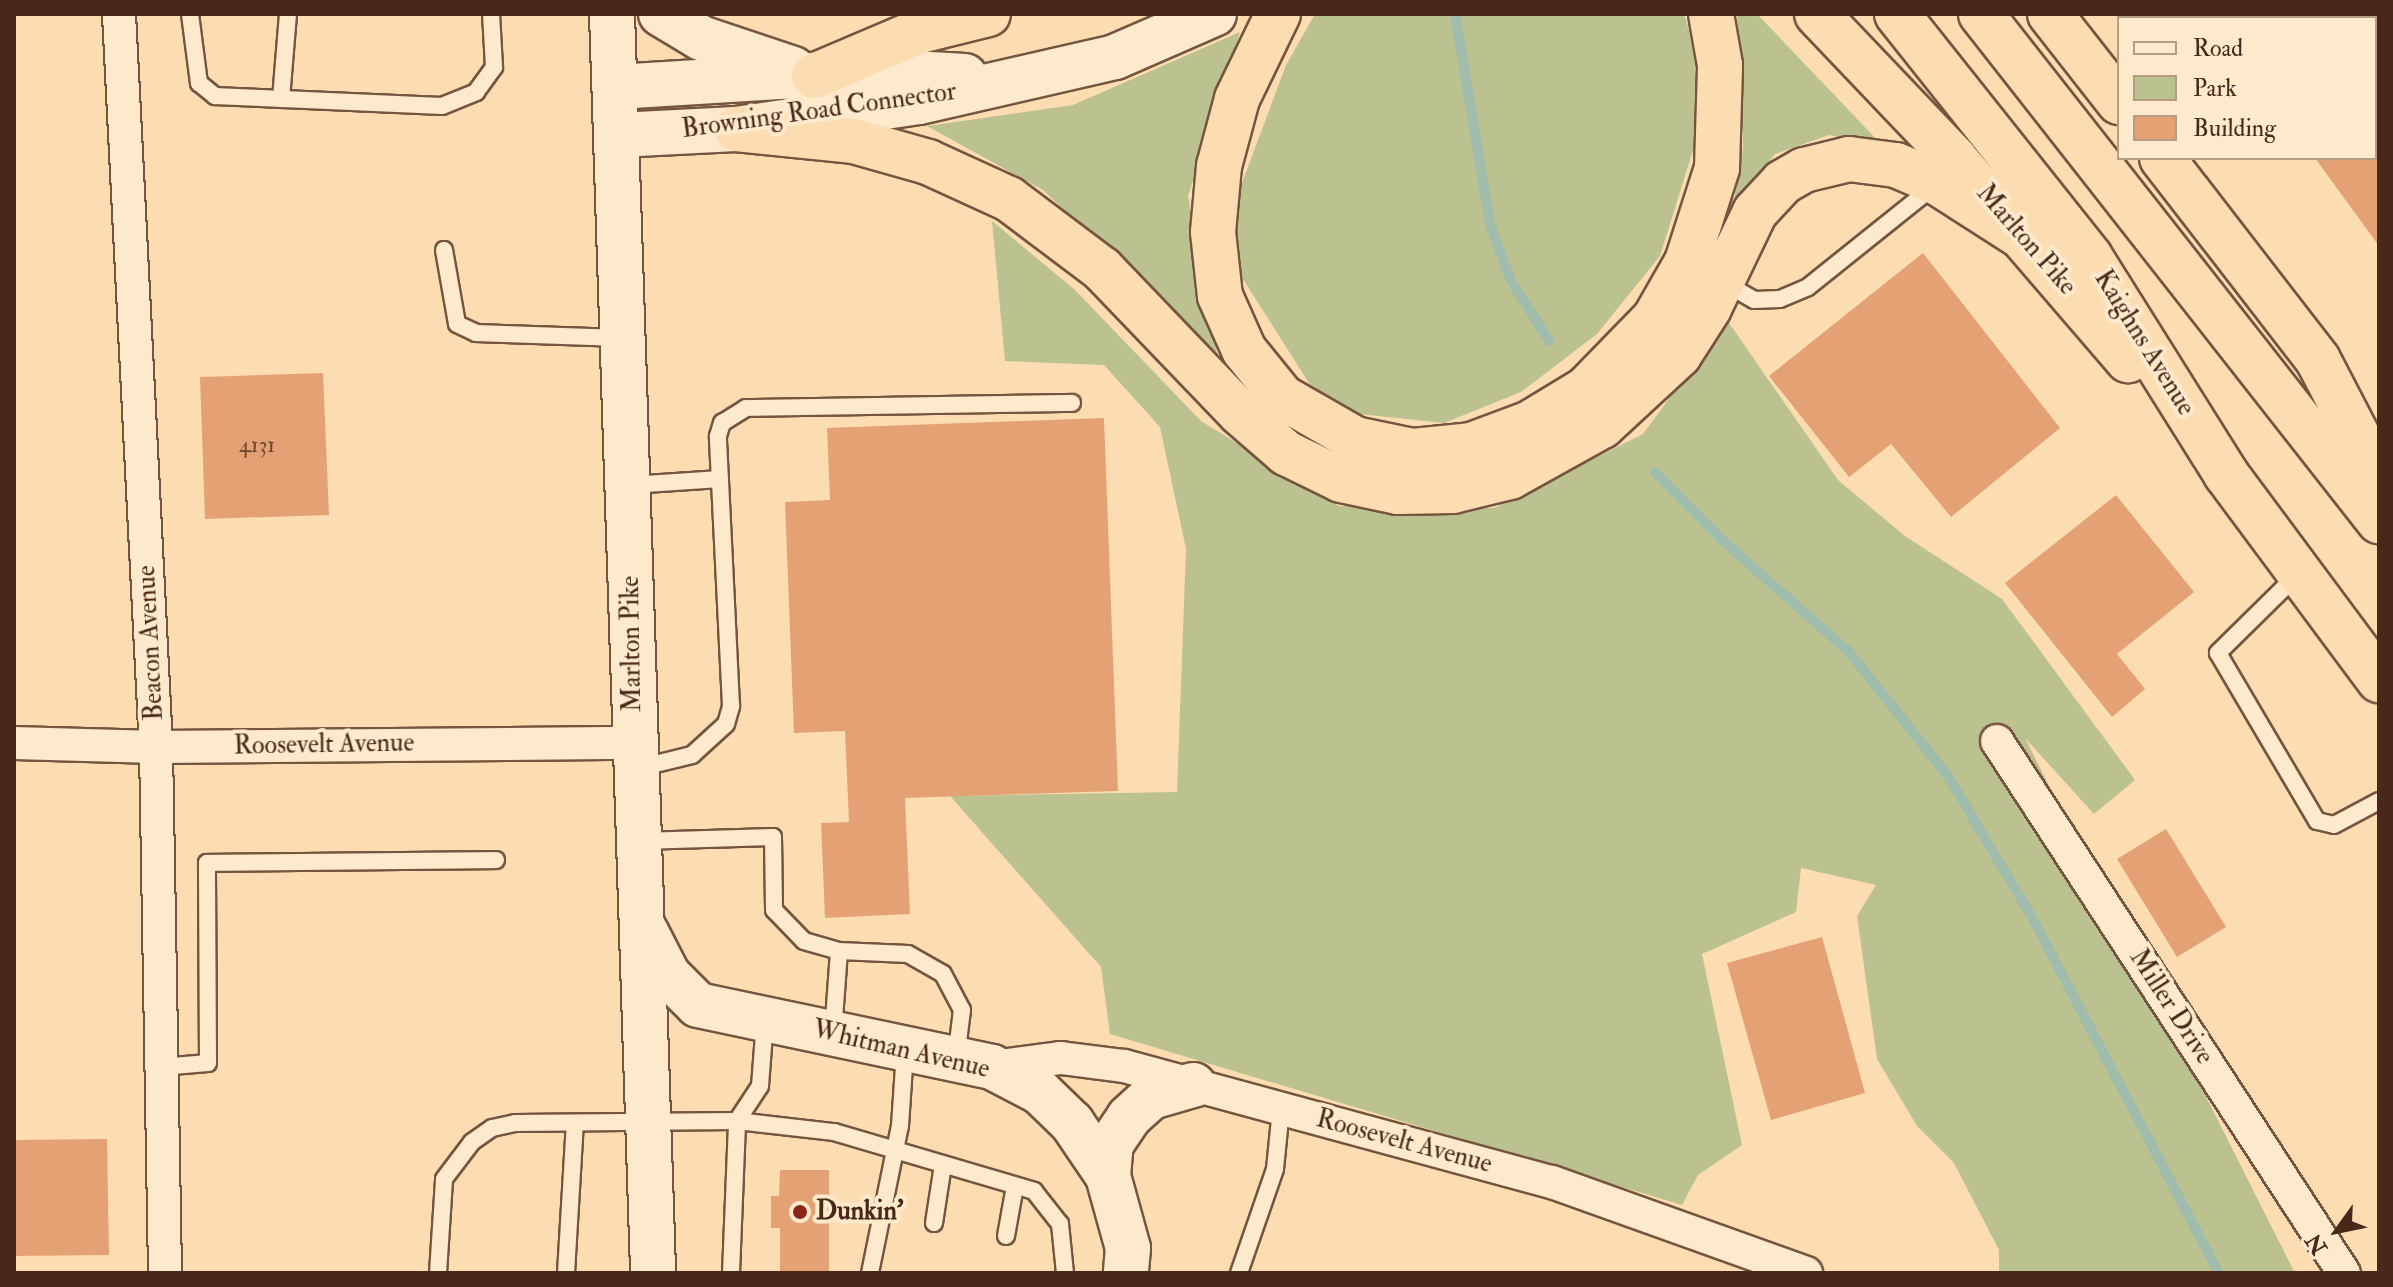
<!DOCTYPE html>
<style>
body{margin:0}
#map{position:relative;width:2393px;height:1287px;overflow:hidden;background:#fcddb1;font-family:"IM FELL Double Pica",serif}
div>[style]{position:absolute}
.green>*{inset:0;background:#bbc28f}
.stream>*{height:10px;margin:-5px;padding:0 5px;transform-origin:5px;border-radius:5px;background:#9fbcac}
.building>*{inset:0;background:#e4a274}
.roads{filter:drop-shadow(2px 0 #75553f) drop-shadow(-2px 0 #75553f) drop-shadow(0 2px #75553f) drop-shadow(0 -2px #75553f)}
.lane>*{height:16px;margin:-8px;padding:0 8px;transform-origin:8px;border-radius:8px;background:#fde9cc}
.street>*{height:32px;margin:-16px;padding:0 16px;transform-origin:16px;border-radius:16px;background:#fde9cc}
.secondary>*{height:44px;margin:-22px;padding:0 22px;transform-origin:22px;border-radius:22px;background:#fde9cc}
.highway>*{height:44px;margin:-22px;padding:0 22px;transform-origin:22px;border-radius:22px;background:#fcddb1}
.dots>*{width:22px;height:22px;translate:-50% -50%;box-sizing:border-box;border:4px solid #fde9cc;border-radius:50%}
span{translate:-50% -50%;white-space:nowrap;text-align:center;line-height:1.15;-webkit-text-stroke:8px #fde9cc;paint-order:stroke}
.number-label{font-size:22px;color:#6f4630}
.number-label span{-webkit-text-stroke-width:0}
.street-label{font-size:26px;color:#482819}
.poi-label{font-size:26px;color:#482819;font-weight:700}
.left{translate:0 -50%;text-align:left}
.frame{position:absolute;inset:0;border:16px solid #482819;pointer-events:none}
.legend{position:absolute;left:2117px;top:16px;width:260px;height:144px;box-sizing:border-box;background:#fde9cc;border:2px solid #b59c84;margin:0;padding:10px 14px;list-style:none;font-size:24px;color:#482819}
.legend li{display:flex;align-items:center;gap:16px;height:40px}
.legend b{width:40px;border:2px solid #b59c84}
.north{position:absolute;left:2297px;top:1191px;width:80px;height:80px;-webkit-text-stroke:6px #fde9cc;paint-order:stroke;rotate:237deg;font-size:22px;font-weight:700;line-height:32px;text-align:center;color:#482819}
.north::after{content:'';display:block;margin:auto;width:28px;height:36px;background:#482819;clip-path:polygon(50% 0,100% 100%,50% 72%,0 100%)}
</style>
<div id="map">
<div class="green">
<i style="clip-path:polygon(1315px 14px,1684px 14px,1696px 52px,1694px 147px,1660px 256px,1597px 334px,1521px 392px,1444px 423px,1359px 414px,1314px 391px,1241px 276px,1233px 207px,1286px 65px)"></i>
<i style="clip-path:polygon(1737px 14px,1757px 14px,1883px 146px,1829px 135px,1775px 154px,1733px 207px,1743px 148px)"></i>
<i style="clip-path:polygon(1240px 32px,1188px 196px,1217px 354px,1043px 190px,927px 126px,1073px 105px)"></i>
<i style="clip-path:polygon(992px 221px,1075px 290px,1201px 421px,1339px 506px,1494px 508px,1643px 434px,1727px 320px,1838px 480px,1905px 536px,2002px 599px,2135px 780px,2094px 814px,2025px 738px,2295px 1273px,1999px 1273px,1999px 1250px,1954px 1163px,1917px 1126px,1877px 1059px,1857px 916px,1876px 885px,1801px 868px,1796px 912px,1702px 954px,1742px 1145px,1698px 1175px,1682px 1205px,1110px 1034px,1101px 967px,950px 796px,1177px 792px,1186px 549px,1160px 427px,1104px 365px,1005px 361px)"></i>
</div>
<div class="stream">
<i style="left:1455px;top:14px;width:213px;rotate:80.5deg"></i>
<i style="left:1490px;top:224px;width:59px;rotate:70deg"></i>
<i style="left:1510px;top:279px;width:73px;rotate:57.8deg"></i>
<i style="left:1655px;top:472px;width:95px;rotate:45.4deg"></i>
<i style="left:1722px;top:540px;width:169px;rotate:41.4deg"></i>
<i style="left:1849px;top:652px;width:159px;rotate:51.4deg"></i>
<i style="left:1948px;top:776px;width:169px;rotate:59.3deg"></i>
<i style="left:2034px;top:921px;width:398px;rotate:62.3deg"></i>
</div>
<div class="building">
<i style="clip-path:polygon(2315px 158px,2379px 158px,2379px 246px)"></i>
<i style="clip-path:polygon(1923px 253px,2060px 428px,1951px 517px,1891px 444px,1849px 477px,1769px 376px)"></i>
<i style="clip-path:polygon(323px 373px,329px 515px,205px 519px,200px 377px)"></i>
<i style="clip-path:polygon(1104px 418px,1118px 791px,905px 798px,910px 914px,825px 918px,821px 823px,849px 822px,845px 731px,794px 733px,785px 502px,830px 500px,827px 428px)"></i>
<i style="clip-path:polygon(2116px 495px,2194px 592px,2117px 654px,2145px 689px,2112px 717px,2005px 583px)"></i>
<i style="clip-path:polygon(2166px 829px,2226px 927px,2177px 957px,2117px 859px)"></i>
<i style="clip-path:polygon(1822px 937px,1865px 1093px,1771px 1120px,1727px 963px)"></i>
<i style="clip-path:polygon(107px 1139px,109px 1255px,14px 1256px,14px 1140px)"></i>
<i style="clip-path:polygon(780px 1170px,829px 1170px,829px 1273px,780px 1273px,780px 1228px,771px 1228px,771px 1196px,779px 1196px)"></i>
</div>
<div class="roads">
<div class="lane">
<i style="left:190px;top:14px;width:70px;rotate:82.6deg"></i>
<i style="left:199px;top:83px;width:21px;rotate:39deg"></i>
<i style="left:215px;top:96px;width:227px;rotate:2.5deg"></i>
<i style="left:442px;top:106px;width:37px;rotate:-22deg"></i>
<i style="left:476px;top:92px;width:31px;rotate:-54deg"></i>
<i style="left:494px;top:67px;width:53px;rotate:-93.2deg"></i>
<i style="left:281px;top:99px;width:85px;rotate:-85.3deg"></i>
<i style="left:444px;top:250px;width:75px;rotate:80deg"></i>
<i style="left:457px;top:324px;width:21px;rotate:25deg"></i>
<i style="left:476px;top:333px;width:144px;rotate:2deg"></i>
<i style="left:1723px;top:282px;width:36px;rotate:30deg"></i>
<i style="left:1754px;top:300px;width:26px;rotate:-2deg"></i>
<i style="left:1780px;top:299px;width:30px;rotate:-23deg"></i>
<i style="left:1808px;top:287px;width:160px;rotate:-38.7deg"></i>
<i style="left:631px;top:485px;width:89px;rotate:-3.9deg"></i>
<i style="left:2299px;top:573px;width:114px;rotate:135.4deg"></i>
<i style="left:2218px;top:653px;width:195px;rotate:59.5deg"></i>
<i style="left:2317px;top:821px;width:17px;rotate:13deg"></i>
<i style="left:2334px;top:825px;width:51px;rotate:-28.1deg"></i>
<i style="left:639px;top:768px;width:55px;rotate:-13.8deg"></i>
<i style="left:692px;top:755px;width:46px;rotate:-42.4deg"></i>
<i style="left:726px;top:724px;width:19px;rotate:-74deg"></i>
<i style="left:731px;top:706px;width:270px;rotate:-92.8deg"></i>
<i style="left:718px;top:436px;width:14px;rotate:-73deg"></i>
<i style="left:722px;top:423px;width:28px;rotate:-32deg"></i>
<i style="left:746px;top:408px;width:326px;rotate:-0.9deg"></i>
<i style="left:640px;top:841px;width:133px;rotate:-1.7deg"></i>
<i style="left:773px;top:837px;width:73px;rotate:89.2deg"></i>
<i style="left:774px;top:910px;width:43px;rotate:45.9deg"></i>
<i style="left:804px;top:941px;width:36px;rotate:16deg"></i>
<i style="left:833px;top:1033px;width:82px;rotate:-85.8deg"></i>
<i style="left:839px;top:951px;width:69px;rotate:2.5deg"></i>
<i style="left:908px;top:954px;width:40px;rotate:29.7deg"></i>
<i style="left:943px;top:974px;width:41px;rotate:62.2deg"></i>
<i style="left:962px;top:1010px;width:48px;rotate:97.1deg"></i>
<i style="left:161px;top:1067px;width:47px;rotate:-4.9deg"></i>
<i style="left:208px;top:1063px;width:200px;rotate:-90.3deg"></i>
<i style="left:207px;top:863px;width:289px;rotate:-0.6deg"></i>
<i style="left:934px;top:1223px;width:59px;rotate:-81.2deg"></i>
<i style="left:1006px;top:1236px;width:51px;rotate:-79.8deg"></i>
<i style="left:438px;top:1273px;width:94px;rotate:-86.3deg"></i>
<i style="left:444px;top:1179px;width:46px;rotate:-52.9deg"></i>
<i style="left:472px;top:1142px;width:24px;rotate:-35deg"></i>
<i style="left:492px;top:1128px;width:24px;rotate:-12deg"></i>
<i style="left:515px;top:1123px;width:222px;rotate:-0.5deg"></i>
<i style="left:737px;top:1121px;width:98px;rotate:6.5deg"></i>
<i style="left:834px;top:1132px;width:209px;rotate:16.4deg"></i>
<i style="left:1034px;top:1191px;width:42px;rotate:51.8deg"></i>
<i style="left:1060px;top:1224px;width:49px;rotate:84.2deg"></i>
<i style="left:566px;top:1273px;width:150px;rotate:-86.6deg"></i>
<i style="left:731px;top:1273px;width:152px;rotate:-87.7deg"></i>
<i style="left:737px;top:1121px;width:42px;rotate:-56.7deg"></i>
<i style="left:760px;top:1086px;width:65px;rotate:-85.6deg"></i>
<i style="left:870px;top:1273px;width:150px;rotate:-78.5deg"></i>
<i style="left:900px;top:1126px;width:75px;rotate:-86.2deg"></i>
<i style="left:1239px;top:1273px;width:110px;rotate:-70.9deg"></i>
<i style="left:1275px;top:1169px;width:60px;rotate:-84.3deg"></i>
</div>
<div class="street">
<i style="left:119px;top:14px;width:734px;rotate:87.11deg"></i>
<i style="left:156px;top:747px;width:526px;rotate:89.02deg"></i>
<i style="left:1997px;top:741px;width:635px;rotate:56.89deg"></i>
<i style="left:14px;top:743px;width:142px;rotate:1.6deg"></i>
<i style="left:156px;top:747px;width:478px;rotate:-0.5deg"></i>
<i style="left:992px;top:1067px;width:70px;rotate:-7.4deg"></i>
<i style="left:1061px;top:1058px;width:64px;rotate:7.2deg"></i>
<i style="left:1124px;top:1066px;width:443px;rotate:15.2deg"></i>
<i style="left:1552px;top:1182px;width:270px;rotate:19.7deg"></i>
</div>
<div class="secondary">
<i style="left:612px;top:14px;width:1260px;rotate:88.13deg"></i>
<i style="left:661px;top:14px;width:47px;rotate:31deg"></i>
<i style="left:701px;top:38px;width:97px;rotate:18.6deg"></i>
<i style="left:616px;top:87px;width:261px;rotate:-3.5deg"></i>
<i style="left:877px;top:71px;width:88px;rotate:3.3deg"></i>
<i style="left:618px;top:135px;width:118px;rotate:-2.9deg"></i>
<i style="left:736px;top:129px;width:185px;rotate:-8.4deg"></i>
<i style="left:919px;top:102px;width:201px;rotate:-12.9deg"></i>
<i style="left:1115px;top:57px;width:108px;rotate:-23.5deg"></i>
<i style="left:646px;top:932px;width:48px;rotate:62.9deg"></i>
<i style="left:668px;top:975px;width:42px;rotate:45deg"></i>
<i style="left:698px;top:1005px;width:300px;rotate:11.9deg"></i>
<i style="left:992px;top:1067px;width:54px;rotate:27.5deg"></i>
<i style="left:1040px;top:1092px;width:45px;rotate:44.1deg"></i>
<i style="left:1072px;top:1123px;width:64px;rotate:55.8deg"></i>
<i style="left:1108px;top:1176px;width:75px;rotate:74.5deg"></i>
<i style="left:1128px;top:1248px;width:25px;rotate:95deg"></i>
<i style="left:1108px;top:1176px;width:32px;rotate:-85deg"></i>
<i style="left:1111px;top:1144px;width:32px;rotate:-56deg"></i>
<i style="left:1129px;top:1117px;width:30px;rotate:-42deg"></i>
<i style="left:1151px;top:1097px;width:44px;rotate:-15.9deg"></i>
</div>
<div class="highway">
<i style="left:1278px;top:14px;width:94px;rotate:115.8deg"></i>
<i style="left:1237px;top:99px;width:69px;rotate:105deg"></i>
<i style="left:1219px;top:166px;width:66px;rotate:95.2deg"></i>
<i style="left:1213px;top:232px;width:64px;rotate:83.8deg"></i>
<i style="left:1220px;top:296px;width:59px;rotate:66deg"></i>
<i style="left:1244px;top:350px;width:60px;rotate:51deg"></i>
<i style="left:1282px;top:397px;width:84px;rotate:29.9deg"></i>
<i style="left:1355px;top:439px;width:59px;rotate:11.7deg"></i>
<i style="left:1413px;top:451px;width:58px;rotate:-5.9deg"></i>
<i style="left:1471px;top:445px;width:63px;rotate:-20.4deg"></i>
<i style="left:1530px;top:423px;width:66px;rotate:-31.3deg"></i>
<i style="left:1586px;top:389px;width:99px;rotate:-45.8deg"></i>
<i style="left:1655px;top:318px;width:64px;rotate:-60.3deg"></i>
<i style="left:1687px;top:262px;width:99px;rotate:-72.3deg"></i>
<i style="left:1717px;top:168px;width:103px;rotate:-88.3deg"></i>
<i style="left:1720px;top:65px;width:52px;rotate:-100deg"></i>
<i style="left:1817px;top:14px;width:199px;rotate:46.4deg"></i>
<i style="left:1954px;top:158px;width:267px;rotate:49.3deg"></i>
<i style="left:1897px;top:14px;width:310px;rotate:51.5deg"></i>
<i style="left:2090px;top:257px;width:256px;rotate:57.9deg"></i>
<i style="left:2226px;top:474px;width:257px;rotate:53.4deg"></i>
<i style="left:1981px;top:14px;width:645px;rotate:51.87deg"></i>
<i style="left:2050px;top:14px;width:112px;rotate:51.9deg"></i>
<i style="left:814px;top:76px;width:115px;rotate:-23deg"></i>
<i style="left:920px;top:31px;width:70px;rotate:-14deg"></i>
<i style="left:736px;top:129px;width:119px;rotate:5.8deg"></i>
<i style="left:854px;top:141px;width:77px;rotate:15.8deg"></i>
<i style="left:928px;top:162px;width:89px;rotate:24.6deg"></i>
<i style="left:1009px;top:199px;width:116px;rotate:37deg"></i>
<i style="left:1102px;top:269px;width:199px;rotate:46.2deg"></i>
<i style="left:1240px;top:413px;width:61px;rotate:41deg"></i>
<i style="left:1286px;top:453px;width:61px;rotate:26.1deg"></i>
<i style="left:1341px;top:480px;width:58px;rotate:11.9deg"></i>
<i style="left:1398px;top:492px;width:55px;rotate:-1deg"></i>
<i style="left:1453px;top:491px;width:59px;rotate:-13.8deg"></i>
<i style="left:1510px;top:477px;width:105px;rotate:-29deg"></i>
<i style="left:1602px;top:426px;width:105px;rotate:-42.7deg"></i>
<i style="left:1679px;top:355px;width:56px;rotate:-57.4deg"></i>
<i style="left:1709px;top:308px;width:106px;rotate:-64.4deg"></i>
<i style="left:1755px;top:212px;width:41px;rotate:-47deg"></i>
<i style="left:1783px;top:182px;width:24px;rotate:-30deg"></i>
<i style="left:1804px;top:170px;width:46px;rotate:-13.7deg"></i>
<i style="left:1849px;top:159px;width:47px;rotate:7.3deg"></i>
<i style="left:1896px;top:165px;width:46px;rotate:23.2deg"></i>
<i style="left:1938px;top:183px;width:106px;rotate:32.6deg"></i>
<i style="left:2162px;top:158px;width:255px;rotate:52.3deg"></i>
<i style="left:2318px;top:360px;width:132px;rotate:62.5deg"></i>
</div>
</div>
<div class="dots">
<i style="left:800px;top:1212px;background:#8f2418"></i>
</div>
<div class="number-label">
<span style="left:257px;top:446px">4131</span>
</div>
<div class="street-label">
<span style="left:819px;top:111px;rotate:-8deg">Browning Road Connector</span>
<span style="left:2026px;top:240px;rotate:49deg">Marlton Pike</span>
<span style="left:2144px;top:343px;rotate:58deg">Kaighns Avenue</span>
<span style="left:151px;top:643px;rotate:-93deg">Beacon Avenue</span>
<span style="left:632px;top:644px;rotate:-91deg">Marlton Pike</span>
<span style="left:324px;top:745px;rotate:-1deg">Roosevelt Avenue</span>
<span style="left:2171px;top:1007px;rotate:57deg">Miller Drive</span>
<span style="left:901px;top:1050px;rotate:13deg">Whitman Avenue</span>
<span style="left:1404px;top:1142px;rotate:15deg">Roosevelt Avenue</span>
</div>
<div class="poi-label">
<span class="left" style="left:816px;top:1212px">Dunkin'</span>
</div>
<div class="frame"></div>
<ul class="legend">
<li><b style="height:10px;background:#fde9cc"></b>Road</li>
<li><b style="height:22px;background:#bbc28f"></b>Park</li>
<li><b style="height:22px;background:#e4a274"></b>Building</li>
</ul>
<div class="north">N</div>
</div>
